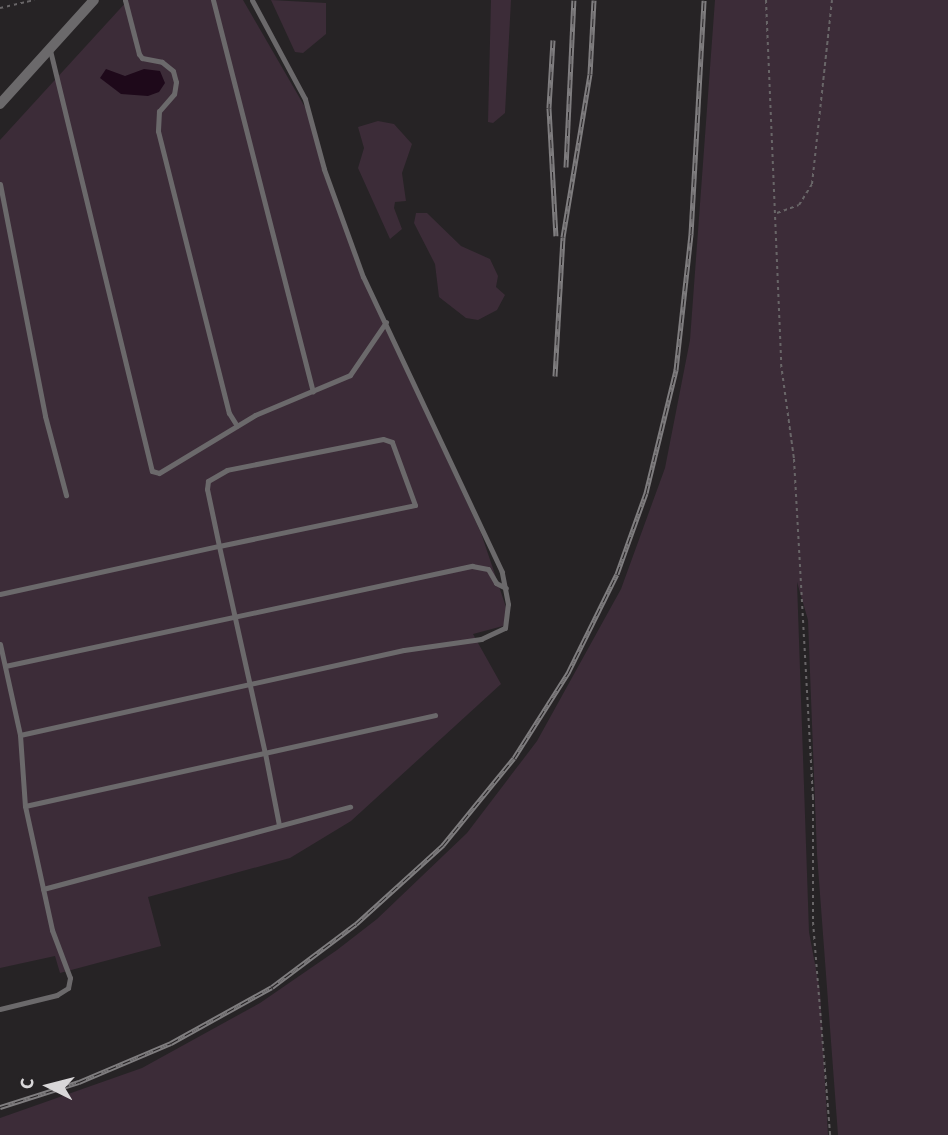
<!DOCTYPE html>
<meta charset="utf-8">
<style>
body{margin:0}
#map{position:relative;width:948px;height:1135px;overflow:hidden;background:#262325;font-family:"Source Sans 3",sans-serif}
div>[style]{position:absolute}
.green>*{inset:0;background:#3c2c38}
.water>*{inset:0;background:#1e091a}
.path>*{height:2px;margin-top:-1px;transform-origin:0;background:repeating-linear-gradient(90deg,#696668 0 3.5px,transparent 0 7px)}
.service>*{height:5px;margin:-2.5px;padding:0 2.5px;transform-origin:2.5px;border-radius:2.5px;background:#6b696b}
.minor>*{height:10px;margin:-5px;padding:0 5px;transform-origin:5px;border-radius:5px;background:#6b696b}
.rail>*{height:5px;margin-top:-2.5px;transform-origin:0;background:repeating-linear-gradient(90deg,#262325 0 8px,#7f7d7f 0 16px);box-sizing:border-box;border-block:2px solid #7f7d7f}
span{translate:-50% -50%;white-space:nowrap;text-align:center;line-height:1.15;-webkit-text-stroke:7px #262325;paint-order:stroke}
.north{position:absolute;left:14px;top:1051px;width:70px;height:70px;-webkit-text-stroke:5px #262325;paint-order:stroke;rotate:276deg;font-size:19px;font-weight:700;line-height:28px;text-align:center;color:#d9d7d9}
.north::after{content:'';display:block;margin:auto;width:24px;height:32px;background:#d9d7d9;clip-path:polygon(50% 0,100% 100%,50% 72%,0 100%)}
</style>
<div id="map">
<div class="green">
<i style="clip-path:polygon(128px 0,243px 0,309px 114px,322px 170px,383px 322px,481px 533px,508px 613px,503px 626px,473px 634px,501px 684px,351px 821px,290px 858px,148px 897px,161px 946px,60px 973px,55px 956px,0 968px,0 140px)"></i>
<i style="clip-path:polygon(271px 0,326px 3px,326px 34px,303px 53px,295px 52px)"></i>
<i style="clip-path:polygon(491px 0,511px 0,505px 113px,493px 123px,488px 122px)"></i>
<i style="clip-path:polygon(715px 0,948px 0,948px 1135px,838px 1135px,817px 854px,808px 620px,797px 582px,809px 932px,820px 991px,828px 1135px,0 1135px,0 1118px,142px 1068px,260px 1003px,337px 950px,377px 919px,467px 833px,537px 741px,621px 589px,665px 468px,690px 340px)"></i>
<i style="clip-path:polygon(378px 121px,394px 124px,412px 144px,402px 173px,406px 201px,395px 202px,394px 208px,402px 229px,390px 239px,358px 168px,364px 148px,358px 127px)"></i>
<i style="clip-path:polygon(416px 213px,427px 213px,461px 246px,490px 259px,498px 276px,496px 287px,505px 295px,497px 310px,478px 320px,466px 318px,439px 297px,435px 264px,414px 223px)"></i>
</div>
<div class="water">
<i style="clip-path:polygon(106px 69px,125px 76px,144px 69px,160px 71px,165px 83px,159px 92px,148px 96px,121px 94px,100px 78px)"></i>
</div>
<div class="path">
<i style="left:766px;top:0;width:364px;rotate:87.6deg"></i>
<i style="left:781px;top:364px;width:96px;rotate:82.2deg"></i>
<i style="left:794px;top:459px;width:339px;rotate:86.8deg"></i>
<i style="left:813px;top:797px;width:125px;rotate:90deg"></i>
<i style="left:813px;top:922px;width:214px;rotate:85.4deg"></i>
<i style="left:0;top:8px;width:35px;rotate:-13deg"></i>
<i style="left:777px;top:213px;width:23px;rotate:-20deg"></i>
<i style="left:799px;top:205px;width:25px;rotate:-58deg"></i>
<i style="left:812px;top:184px;width:185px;rotate:-83.8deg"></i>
</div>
<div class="service">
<i style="left:125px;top:0;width:56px;rotate:75.5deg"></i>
<i style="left:139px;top:54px;width:5px;rotate:53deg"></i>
<i style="left:142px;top:58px;width:20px;rotate:11deg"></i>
<i style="left:162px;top:62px;width:14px;rotate:39deg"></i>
<i style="left:173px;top:71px;width:11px;rotate:75deg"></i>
<i style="left:176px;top:82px;width:12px;rotate:99deg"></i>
<i style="left:174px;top:94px;width:23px;rotate:131deg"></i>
<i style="left:159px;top:111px;width:20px;rotate:93deg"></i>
<i style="left:158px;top:131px;width:291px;rotate:75.9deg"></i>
<i style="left:229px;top:413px;width:15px;rotate:58deg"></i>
<i style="left:213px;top:0;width:404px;rotate:75.7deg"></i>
<i style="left:50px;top:50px;width:433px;rotate:76.4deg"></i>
<i style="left:152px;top:471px;width:7px;rotate:16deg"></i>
<i style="left:159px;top:473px;width:112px;rotate:-31.1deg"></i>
<i style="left:255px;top:415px;width:103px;rotate:-22.8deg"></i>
<i style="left:350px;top:375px;width:64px;rotate:-55.8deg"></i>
<i style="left:0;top:184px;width:236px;rotate:79deg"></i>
<i style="left:45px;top:416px;width:82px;rotate:75.1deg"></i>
<i style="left:0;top:594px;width:224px;rotate:-12.4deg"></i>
<i style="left:219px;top:546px;width:200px;rotate:-11.8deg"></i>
<i style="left:415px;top:505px;width:67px;rotate:-110.1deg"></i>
<i style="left:392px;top:442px;width:9px;rotate:-162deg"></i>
<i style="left:383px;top:439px;width:159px;rotate:168.8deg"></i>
<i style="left:227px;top:470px;width:22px;rotate:150deg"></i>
<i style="left:208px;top:481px;width:8px;rotate:97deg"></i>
<i style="left:207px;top:489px;width:58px;rotate:78.1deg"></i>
<i style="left:219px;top:546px;width:212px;rotate:77.5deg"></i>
<i style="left:265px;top:753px;width:73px;rotate:79deg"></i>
<i style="left:0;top:644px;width:93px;rotate:77.6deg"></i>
<i style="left:20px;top:735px;width:71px;rotate:86deg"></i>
<i style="left:25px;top:806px;width:127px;rotate:77.7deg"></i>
<i style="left:52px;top:930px;width:51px;rotate:69.4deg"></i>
<i style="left:70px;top:978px;width:10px;rotate:101deg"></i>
<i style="left:68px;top:988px;width:13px;rotate:148deg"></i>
<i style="left:57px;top:995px;width:59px;rotate:166.2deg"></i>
<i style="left:5px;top:666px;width:478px;rotate:-12.1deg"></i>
<i style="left:472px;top:566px;width:16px;rotate:11deg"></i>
<i style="left:488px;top:569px;width:16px;rotate:60deg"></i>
<i style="left:496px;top:583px;width:11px;rotate:27deg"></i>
<i style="left:20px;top:735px;width:393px;rotate:-12.5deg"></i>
<i style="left:404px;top:650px;width:78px;rotate:-8.1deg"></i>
<i style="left:481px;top:639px;width:26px;rotate:-25deg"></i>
<i style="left:505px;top:628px;width:24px;rotate:-83deg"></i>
<i style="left:508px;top:604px;width:33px;rotate:-101deg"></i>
<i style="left:502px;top:572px;width:326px;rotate:-115.2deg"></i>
<i style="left:363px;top:277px;width:115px;rotate:-109.9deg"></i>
<i style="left:324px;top:169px;width:73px;rotate:-105.2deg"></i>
<i style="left:305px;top:99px;width:112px;rotate:-118.2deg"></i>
<i style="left:25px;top:806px;width:420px;rotate:-12.5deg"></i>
<i style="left:43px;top:889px;width:318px;rotate:-15deg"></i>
</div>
<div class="minor">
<i style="left:0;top:104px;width:140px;rotate:-47.9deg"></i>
</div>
<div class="rail">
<i style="left:553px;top:40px;width:68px;rotate:93.4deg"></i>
<i style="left:549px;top:108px;width:128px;rotate:86.9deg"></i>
<i style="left:566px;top:167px;width:167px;rotate:-87.3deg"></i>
<i style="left:555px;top:376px;width:139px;rotate:-86.7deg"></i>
<i style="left:563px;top:237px;width:165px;rotate:-80.6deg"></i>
<i style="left:590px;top:74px;width:74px;rotate:-86.9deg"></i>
<i style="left:0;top:1107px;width:83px;rotate:-17.6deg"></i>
<i style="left:79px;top:1082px;width:100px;rotate:-23deg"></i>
<i style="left:171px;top:1043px;width:115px;rotate:-29deg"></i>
<i style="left:272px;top:987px;width:105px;rotate:-36.9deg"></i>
<i style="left:356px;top:924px;width:118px;rotate:-42.2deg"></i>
<i style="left:443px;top:845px;width:112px;rotate:-50.8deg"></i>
<i style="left:514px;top:758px;width:101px;rotate:-57.6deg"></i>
<i style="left:568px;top:673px;width:110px;rotate:-63.7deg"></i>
<i style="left:617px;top:574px;width:86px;rotate:-70.3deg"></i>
<i style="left:646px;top:493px;width:127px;rotate:-76.3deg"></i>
<i style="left:676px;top:370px;width:137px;rotate:-83.7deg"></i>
<i style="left:691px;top:234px;width:234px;rotate:-86.8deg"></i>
</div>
<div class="north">С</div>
</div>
